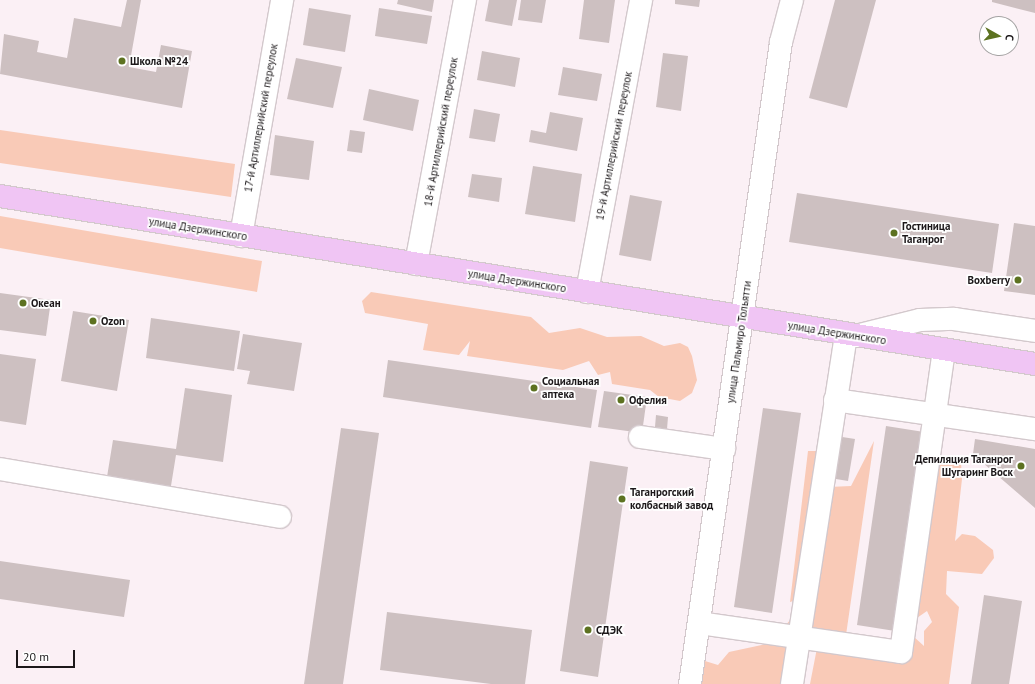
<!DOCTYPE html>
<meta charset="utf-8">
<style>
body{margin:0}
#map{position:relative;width:1035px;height:684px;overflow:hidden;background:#fbf0f5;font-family:"PT Sans",sans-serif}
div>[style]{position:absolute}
.green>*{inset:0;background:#f9cab7}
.building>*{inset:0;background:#cdc0c1}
.roads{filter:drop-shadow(1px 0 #d3c8cc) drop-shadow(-1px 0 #d3c8cc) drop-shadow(0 1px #d3c8cc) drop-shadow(0 -1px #d3c8cc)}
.minor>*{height:22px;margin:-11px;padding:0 11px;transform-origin:11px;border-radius:11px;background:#fff}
.major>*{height:22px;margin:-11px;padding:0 11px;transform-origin:11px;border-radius:11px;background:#f0c5f4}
.dots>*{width:11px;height:11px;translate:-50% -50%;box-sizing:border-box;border:2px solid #fff;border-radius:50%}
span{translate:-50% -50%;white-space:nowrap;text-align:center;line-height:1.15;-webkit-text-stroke:3.5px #fff;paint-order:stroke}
.poi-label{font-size:11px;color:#1c181a;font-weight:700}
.left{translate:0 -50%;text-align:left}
.right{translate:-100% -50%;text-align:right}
.street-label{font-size:11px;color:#1c181a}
.north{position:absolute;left:979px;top:16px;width:40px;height:40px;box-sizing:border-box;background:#fff;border:1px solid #a4a3a3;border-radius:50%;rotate:98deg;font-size:11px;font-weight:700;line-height:16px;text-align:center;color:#1c181a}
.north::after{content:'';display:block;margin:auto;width:14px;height:18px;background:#5d7221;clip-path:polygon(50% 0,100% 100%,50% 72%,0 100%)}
.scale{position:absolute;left:16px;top:650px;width:59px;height:18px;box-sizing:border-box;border:2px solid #1c181a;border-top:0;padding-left:5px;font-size:12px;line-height:14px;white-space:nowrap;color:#1c181a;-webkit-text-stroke:3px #fff;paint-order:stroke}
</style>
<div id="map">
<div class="green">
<i style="clip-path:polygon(0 130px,235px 164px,231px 197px,0 163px)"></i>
<i style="clip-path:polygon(0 216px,262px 261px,257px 292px,0 248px)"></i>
<i style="clip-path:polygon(371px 292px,531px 317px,549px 333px,580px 328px,607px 337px,641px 336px,664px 346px,680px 343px,688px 347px,692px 356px,697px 380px,692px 393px,680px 401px,659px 397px,650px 390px,612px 384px,610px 372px,598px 375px,589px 361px,563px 370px,467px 356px,470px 341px,459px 355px,423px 350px,428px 324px,365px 313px,362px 301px)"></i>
<i style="clip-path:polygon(874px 441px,845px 642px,894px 649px,913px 636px,924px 646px,924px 631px,932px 622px,927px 611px,914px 620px,936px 461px,950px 459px,961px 462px,962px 479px,955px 541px,962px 534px,975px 536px,993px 550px,994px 558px,982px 574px,947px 571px,946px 594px,959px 607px,949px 684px,810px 684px,817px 648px,785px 662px,789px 684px,701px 684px,705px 661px,718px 665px,729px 652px,771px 643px,790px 620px,804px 613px,811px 595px,790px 602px,808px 451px,824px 451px,829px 487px,851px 486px)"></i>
</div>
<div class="building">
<i style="clip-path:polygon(127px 0,141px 0,129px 67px,156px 72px,161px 45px,192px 51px,182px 108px,0 74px,4px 34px,39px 41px,37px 52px,67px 58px,74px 18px,121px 27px)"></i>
<i style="clip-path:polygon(398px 0,434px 0,432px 12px,397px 4px)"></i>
<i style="clip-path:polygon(489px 0,517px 0,512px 26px,485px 21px)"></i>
<i style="clip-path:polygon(521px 0,546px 0,542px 23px,518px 20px)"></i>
<i style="clip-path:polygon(584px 0,615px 0,609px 43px,579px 39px)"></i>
<i style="clip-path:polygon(675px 0,700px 0,699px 7px,675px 4px)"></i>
<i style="clip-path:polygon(835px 0,876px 0,847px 108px,809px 98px)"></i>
<i style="clip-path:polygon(992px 0,1035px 0,1035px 13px,992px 2px)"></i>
<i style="clip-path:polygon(309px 8px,351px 15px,345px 52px,303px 45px)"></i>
<i style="clip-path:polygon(379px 8px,432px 16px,427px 44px,375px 36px)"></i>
<i style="clip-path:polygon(482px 51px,520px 58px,515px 87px,477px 80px)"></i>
<i style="clip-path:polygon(663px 53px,688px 56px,681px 111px,656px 107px)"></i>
<i style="clip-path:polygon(296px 58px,342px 67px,333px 108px,287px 99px)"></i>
<i style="clip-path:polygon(563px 67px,602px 74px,597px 101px,558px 95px)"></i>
<i style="clip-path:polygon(369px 89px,419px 100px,413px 131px,363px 120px)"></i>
<i style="clip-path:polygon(474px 109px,500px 114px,495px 142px,469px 138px)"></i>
<i style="clip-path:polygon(550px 112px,583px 118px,577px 151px,529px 142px,531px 130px,546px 133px)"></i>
<i style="clip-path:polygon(350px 130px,365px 132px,362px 153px,347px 151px)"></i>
<i style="clip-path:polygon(275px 135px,314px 141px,309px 180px,270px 175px)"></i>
<i style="clip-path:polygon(533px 166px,582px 174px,575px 222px,525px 214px)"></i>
<i style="clip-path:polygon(472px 174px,502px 178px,499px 202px,468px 197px)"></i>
<i style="clip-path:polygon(797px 193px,999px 224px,992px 273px,789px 242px)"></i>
<i style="clip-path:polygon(630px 195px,662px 201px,651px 261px,619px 255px)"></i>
<i style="clip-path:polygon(1014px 223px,1035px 226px,1035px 295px,1004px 291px)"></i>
<i style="clip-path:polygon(0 293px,51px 300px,46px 336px,0 330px)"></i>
<i style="clip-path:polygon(73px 311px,129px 320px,117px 391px,61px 381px)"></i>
<i style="clip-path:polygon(151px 318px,240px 331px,234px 371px,146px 358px)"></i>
<i style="clip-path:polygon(243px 334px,302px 343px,294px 391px,247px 384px,250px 371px,237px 369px)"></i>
<i style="clip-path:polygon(0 354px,36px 359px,26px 425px,0 421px)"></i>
<i style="clip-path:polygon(388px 360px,597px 390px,591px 428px,383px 397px)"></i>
<i style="clip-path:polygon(185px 388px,232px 395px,223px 462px,176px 455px,170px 492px,106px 483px,113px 440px,176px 449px)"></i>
<i style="clip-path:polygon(604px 391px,647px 397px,642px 433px,598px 427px)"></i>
<i style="clip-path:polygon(763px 408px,801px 413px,772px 613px,734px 607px)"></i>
<i style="clip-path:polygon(656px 415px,668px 417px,667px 429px,655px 427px)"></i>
<i style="clip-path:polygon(886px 426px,924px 432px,895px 631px,857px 625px)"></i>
<i style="clip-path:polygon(341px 428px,379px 433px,343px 684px,304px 684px)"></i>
<i style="clip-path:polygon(836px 436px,855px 439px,848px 481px,830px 478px)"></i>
<i style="clip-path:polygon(975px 439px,1035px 449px,1035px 508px,983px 463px,972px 461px)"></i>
<i style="clip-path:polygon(590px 461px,628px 467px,598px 677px,560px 671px)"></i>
<i style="clip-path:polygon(0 561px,130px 580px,124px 617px,0 599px)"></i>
<i style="clip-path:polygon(984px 595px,1022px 601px,1009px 684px,971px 684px)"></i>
<i style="clip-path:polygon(387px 612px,532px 630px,525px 684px,491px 684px,380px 670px)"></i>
</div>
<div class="roads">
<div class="minor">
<i style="left:241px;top:236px;width:240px;rotate:-80.1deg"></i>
<i style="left:416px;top:264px;width:269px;rotate:-79.5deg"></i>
<i style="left:587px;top:292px;width:297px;rotate:-79.5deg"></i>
<i style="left:856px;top:336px;width:66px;rotate:-14deg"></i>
<i style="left:920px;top:320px;width:34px;rotate:-2deg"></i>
<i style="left:954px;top:319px;width:82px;rotate:8.4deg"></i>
<i style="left:835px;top:400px;width:202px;rotate:8.3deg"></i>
<i style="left:640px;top:437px;width:85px;rotate:8.1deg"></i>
<i style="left:0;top:469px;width:284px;rotate:9.7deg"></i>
<i style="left:699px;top:623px;width:204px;rotate:8.2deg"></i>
<i style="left:901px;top:652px;width:305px;rotate:-81.9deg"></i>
<i style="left:690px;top:684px;width:648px;rotate:-81.93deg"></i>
<i style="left:781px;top:42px;width:43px;rotate:-75.3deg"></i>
<i style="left:792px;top:684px;width:354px;rotate:-81.2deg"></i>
</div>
<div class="major">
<i style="left:0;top:196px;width:1049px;rotate:9.22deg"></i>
</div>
</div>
<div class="dots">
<i style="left:122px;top:61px;background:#5d7221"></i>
<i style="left:894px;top:233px;background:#5d7221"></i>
<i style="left:1018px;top:280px;background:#5d7221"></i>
<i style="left:23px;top:303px;background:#5d7221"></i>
<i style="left:93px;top:321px;background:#5d7221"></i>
<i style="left:534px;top:388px;background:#5d7221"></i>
<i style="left:621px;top:400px;background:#5d7221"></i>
<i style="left:1021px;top:466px;background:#5d7221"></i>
<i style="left:622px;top:499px;background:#5d7221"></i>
<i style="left:588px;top:630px;background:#5d7221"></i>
</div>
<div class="poi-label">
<span class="left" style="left:130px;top:61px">Школа №24</span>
<span class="left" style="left:902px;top:233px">Гостиница<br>Таганрог</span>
<span class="right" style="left:1010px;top:280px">Boxberry</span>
<span class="left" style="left:31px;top:303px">Океан</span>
<span class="left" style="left:101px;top:321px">Ozon</span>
<span class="left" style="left:542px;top:388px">Социальная<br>аптека</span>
<span class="left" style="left:629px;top:400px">Офелия</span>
<span class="right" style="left:1013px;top:466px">Депиляция Таганрог<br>Шугаринг Воск</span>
<span class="left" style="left:630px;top:499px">Таганрогский<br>колбасный завод</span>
<span class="left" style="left:596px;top:630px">СДЭК</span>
</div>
<div class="street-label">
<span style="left:261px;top:118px;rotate:-80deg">17-й Артиллерийский переулок</span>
<span style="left:441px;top:132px;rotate:-80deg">18-й Артиллерийский переулок</span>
<span style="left:614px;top:146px;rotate:-79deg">19-й Артиллерийский переулок</span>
<span style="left:198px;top:229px;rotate:9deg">улица Дзержинского</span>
<span style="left:517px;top:281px;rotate:9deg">улица Дзержинского</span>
<span style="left:837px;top:333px;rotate:9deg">улица Дзержинского</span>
<span style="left:739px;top:342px;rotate:-82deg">улица Пальмиро Тольятти</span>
</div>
<div class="north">С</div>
<div class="scale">20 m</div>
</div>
